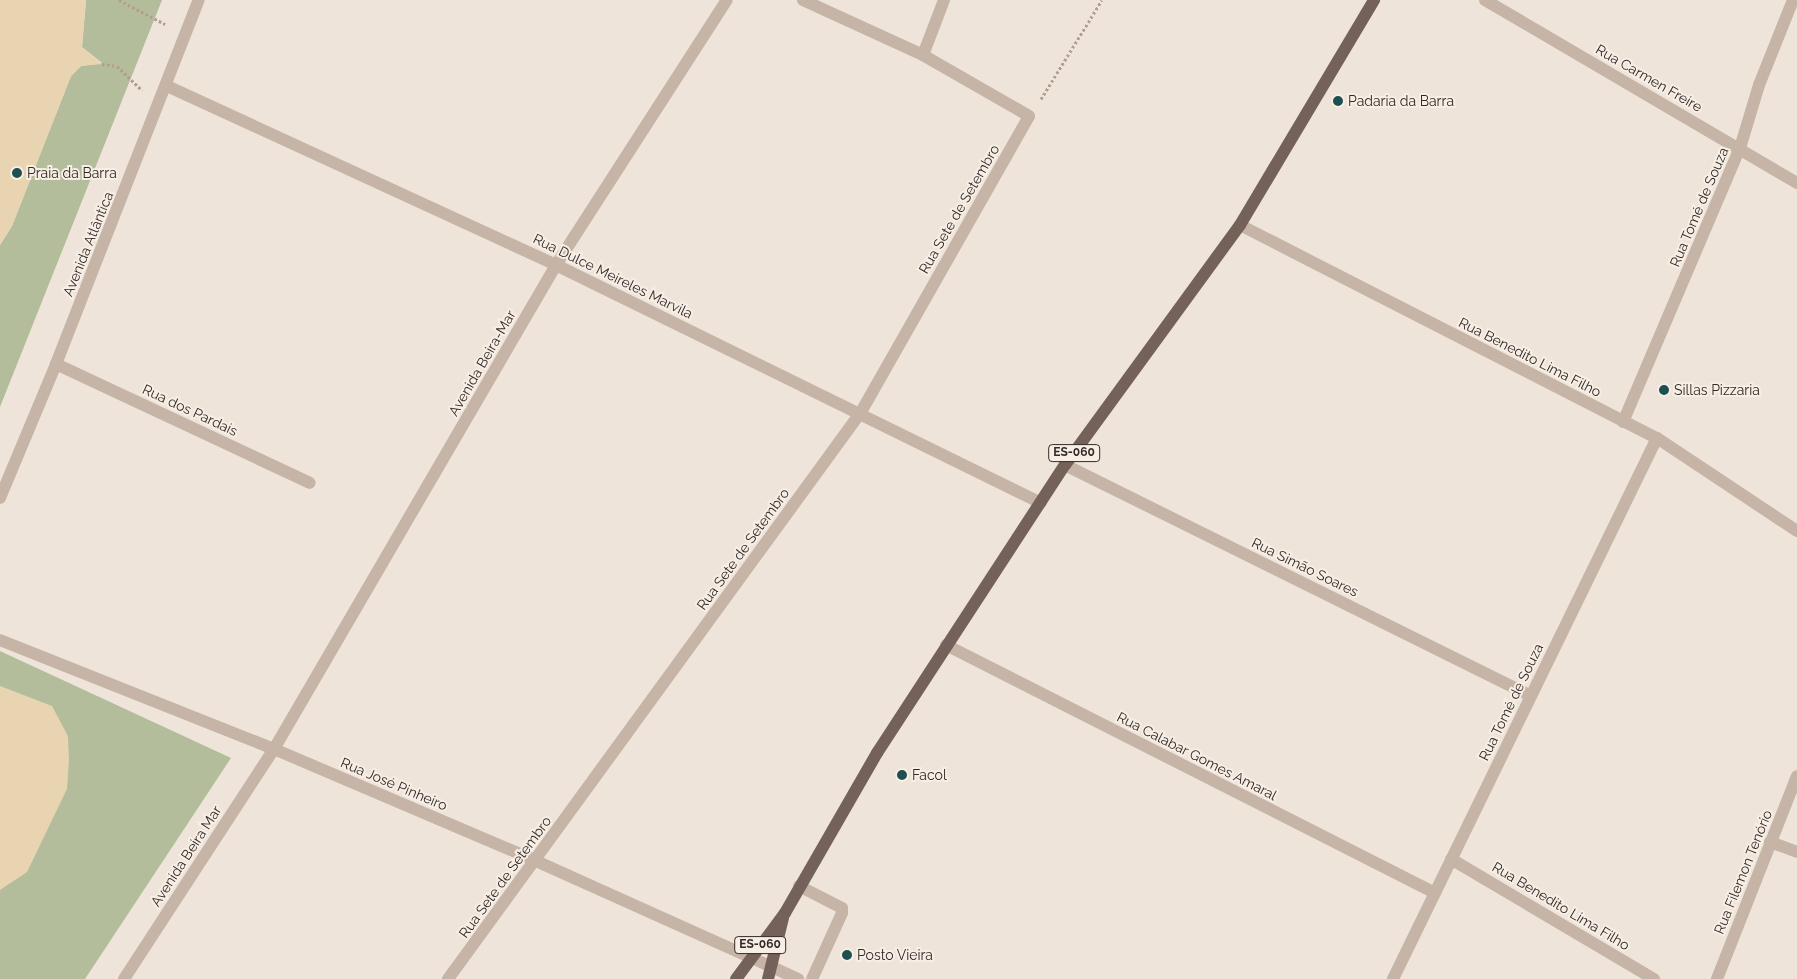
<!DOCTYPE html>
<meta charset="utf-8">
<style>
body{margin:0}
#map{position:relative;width:1797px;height:979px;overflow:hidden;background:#efe4d9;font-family:Raleway,sans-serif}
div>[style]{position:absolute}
.green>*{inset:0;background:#b3bd9b}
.sand>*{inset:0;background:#e9d4b2}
.path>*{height:3px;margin-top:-1.5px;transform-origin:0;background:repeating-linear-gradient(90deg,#b29e91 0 2.5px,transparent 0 5px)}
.service>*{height:12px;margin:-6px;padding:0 6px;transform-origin:6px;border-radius:6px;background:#c6b4a6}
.minor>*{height:12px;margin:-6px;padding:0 6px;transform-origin:6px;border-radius:6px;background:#c6b4a6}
.tertiary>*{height:12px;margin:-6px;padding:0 6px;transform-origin:6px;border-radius:6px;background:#c6b4a6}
.primary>*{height:12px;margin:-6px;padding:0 6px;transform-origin:6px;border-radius:6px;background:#746159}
.dots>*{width:14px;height:14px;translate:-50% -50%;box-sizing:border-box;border:2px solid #f7eee5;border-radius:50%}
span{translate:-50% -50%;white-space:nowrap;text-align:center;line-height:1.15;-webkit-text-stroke:4px #f7eee5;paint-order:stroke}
.shield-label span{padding:1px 4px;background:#f7eee5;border:1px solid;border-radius:4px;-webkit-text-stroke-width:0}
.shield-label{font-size:12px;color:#332a27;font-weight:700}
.street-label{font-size:14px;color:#332a27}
.poi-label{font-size:14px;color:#332a27}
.left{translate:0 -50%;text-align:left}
</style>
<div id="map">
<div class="green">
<i style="clip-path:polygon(86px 0,162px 0,0 407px,0 245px,12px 226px,71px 76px,81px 66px,102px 63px,82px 47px)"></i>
<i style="clip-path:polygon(0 651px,231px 758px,85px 979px,0 979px)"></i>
</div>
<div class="sand">
<i style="clip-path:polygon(0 0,86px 0,82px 47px,102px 64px,81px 66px,71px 76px,12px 226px,0 245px)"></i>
<i style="clip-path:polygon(0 686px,52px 706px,68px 736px,69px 760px,67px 789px,27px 872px,0 890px)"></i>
</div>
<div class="path">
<i style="left:119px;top:0;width:52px;rotate:27.6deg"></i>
<i style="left:102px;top:64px;width:15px;rotate:8deg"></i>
<i style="left:117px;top:66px;width:35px;rotate:44deg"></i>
<i style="left:1041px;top:99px;width:116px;rotate:-58.4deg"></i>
</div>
<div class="service">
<i style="left:1451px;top:859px;width:236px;rotate:30.6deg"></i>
<i style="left:799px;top:886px;width:48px;rotate:27.1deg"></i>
<i style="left:842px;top:908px;width:5px;rotate:90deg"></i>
<i style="left:842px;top:913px;width:72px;rotate:114.4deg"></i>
<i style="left:772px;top:967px;width:29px;rotate:25deg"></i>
</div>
<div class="minor">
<i style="left:1485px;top:0;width:362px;rotate:30.4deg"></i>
<i style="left:923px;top:55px;width:59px;rotate:-69.1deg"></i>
<i style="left:167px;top:86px;width:428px;rotate:24.7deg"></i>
<i style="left:556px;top:265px;width:540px;rotate:26.14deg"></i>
<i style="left:1240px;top:225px;width:468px;rotate:27.1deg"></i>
<i style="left:1657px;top:438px;width:168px;rotate:33.6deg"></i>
<i style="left:56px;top:364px;width:280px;rotate:25.1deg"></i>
<i style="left:1623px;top:422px;width:298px;rotate:-66.9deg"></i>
<i style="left:1740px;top:148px;width:66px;rotate:-73.2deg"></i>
<i style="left:1759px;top:85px;width:92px;rotate:-68.2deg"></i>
<i style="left:1065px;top:465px;width:520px;rotate:26.37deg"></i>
<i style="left:946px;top:645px;width:548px;rotate:26.89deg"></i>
<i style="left:274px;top:749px;width:560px;rotate:-59.77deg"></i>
<i style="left:556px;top:265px;width:315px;rotate:-57.2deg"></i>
<i style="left:1770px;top:842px;width:29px;rotate:20deg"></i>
<i style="left:448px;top:979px;width:701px;rotate:-53.93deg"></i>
<i style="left:861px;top:412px;width:340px;rotate:-60.4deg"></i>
<i style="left:1029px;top:116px;width:122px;rotate:-150.1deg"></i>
<i style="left:923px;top:55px;width:132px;rotate:-155.4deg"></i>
<i style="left:1393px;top:979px;width:602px;rotate:-63.99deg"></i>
<i style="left:1717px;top:979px;width:218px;rotate:-68.5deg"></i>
</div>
<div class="tertiary">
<i style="left:0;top:498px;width:145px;rotate:-67.3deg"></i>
<i style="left:56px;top:364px;width:391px;rotate:-68.6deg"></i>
<i style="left:0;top:640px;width:295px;rotate:21.7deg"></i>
<i style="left:274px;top:749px;width:285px;rotate:23.1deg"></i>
<i style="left:536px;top:861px;width:259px;rotate:24.2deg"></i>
<i style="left:124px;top:979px;width:275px;rotate:-56.9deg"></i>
</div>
<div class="primary">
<i style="left:736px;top:979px;width:82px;rotate:-53.4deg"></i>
<i style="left:785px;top:913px;width:185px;rotate:-60.1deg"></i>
<i style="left:877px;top:753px;width:344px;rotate:-56.9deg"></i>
<i style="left:1065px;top:465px;width:297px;rotate:-53.9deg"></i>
<i style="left:1240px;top:225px;width:262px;rotate:-59.2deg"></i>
<i style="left:768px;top:979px;width:63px;rotate:-76.2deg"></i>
</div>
<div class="dots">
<i style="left:1338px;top:101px;background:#1f5051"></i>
<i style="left:17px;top:173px;background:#1f5051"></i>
<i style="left:1664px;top:390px;background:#1f5051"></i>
<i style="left:902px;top:775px;background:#1f5051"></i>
<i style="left:847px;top:955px;background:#1f5051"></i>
</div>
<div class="shield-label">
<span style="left:1074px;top:453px">ES-060</span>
<span style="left:760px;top:945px">ES-060</span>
</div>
<div class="street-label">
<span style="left:1649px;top:78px;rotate:30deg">Rua Carmen Freire</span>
<span style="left:1699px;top:207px;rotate:-67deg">Rua Tomé de Souza</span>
<span style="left:959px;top:209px;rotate:-60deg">Rua Sete de Setembro</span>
<span style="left:88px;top:244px;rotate:-68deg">Avenida Atlântica</span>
<span style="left:613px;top:276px;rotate:26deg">Rua Dulce Meireles Marvila</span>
<span style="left:1530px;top:357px;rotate:27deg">Rua Benedito Lima Filho</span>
<span style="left:482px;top:363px;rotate:-60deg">Avenida Beira-Mar</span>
<span style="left:190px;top:410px;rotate:25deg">Rua dos Pardais</span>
<span style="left:743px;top:549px;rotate:-54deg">Rua Sete de Setembro</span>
<span style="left:1305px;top:567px;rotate:26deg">Rua Simão Soares</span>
<span style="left:1511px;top:702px;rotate:-64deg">Rua Tomé de Souza</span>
<span style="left:1197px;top:756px;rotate:27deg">Rua Calabar Gomes Amaral</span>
<span style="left:394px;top:784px;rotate:23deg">Rua José Pinheiro</span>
<span style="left:186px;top:856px;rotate:-57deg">Avenida Beira Mar</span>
<span style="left:1743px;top:872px;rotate:-68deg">Rua Filemon Tenório</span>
<span style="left:505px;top:877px;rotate:-54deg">Rua Sete de Setembro</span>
<span style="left:1561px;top:906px;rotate:31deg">Rua Benedito Lima Filho</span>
</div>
<div class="poi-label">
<span class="left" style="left:1348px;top:101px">Padaria da Barra</span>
<span class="left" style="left:27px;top:173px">Praia da Barra</span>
<span class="left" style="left:1674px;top:390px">Sillas Pizzaria</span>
<span class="left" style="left:912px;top:775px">Facol</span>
<span class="left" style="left:857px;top:955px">Posto Vieira</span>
</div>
</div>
